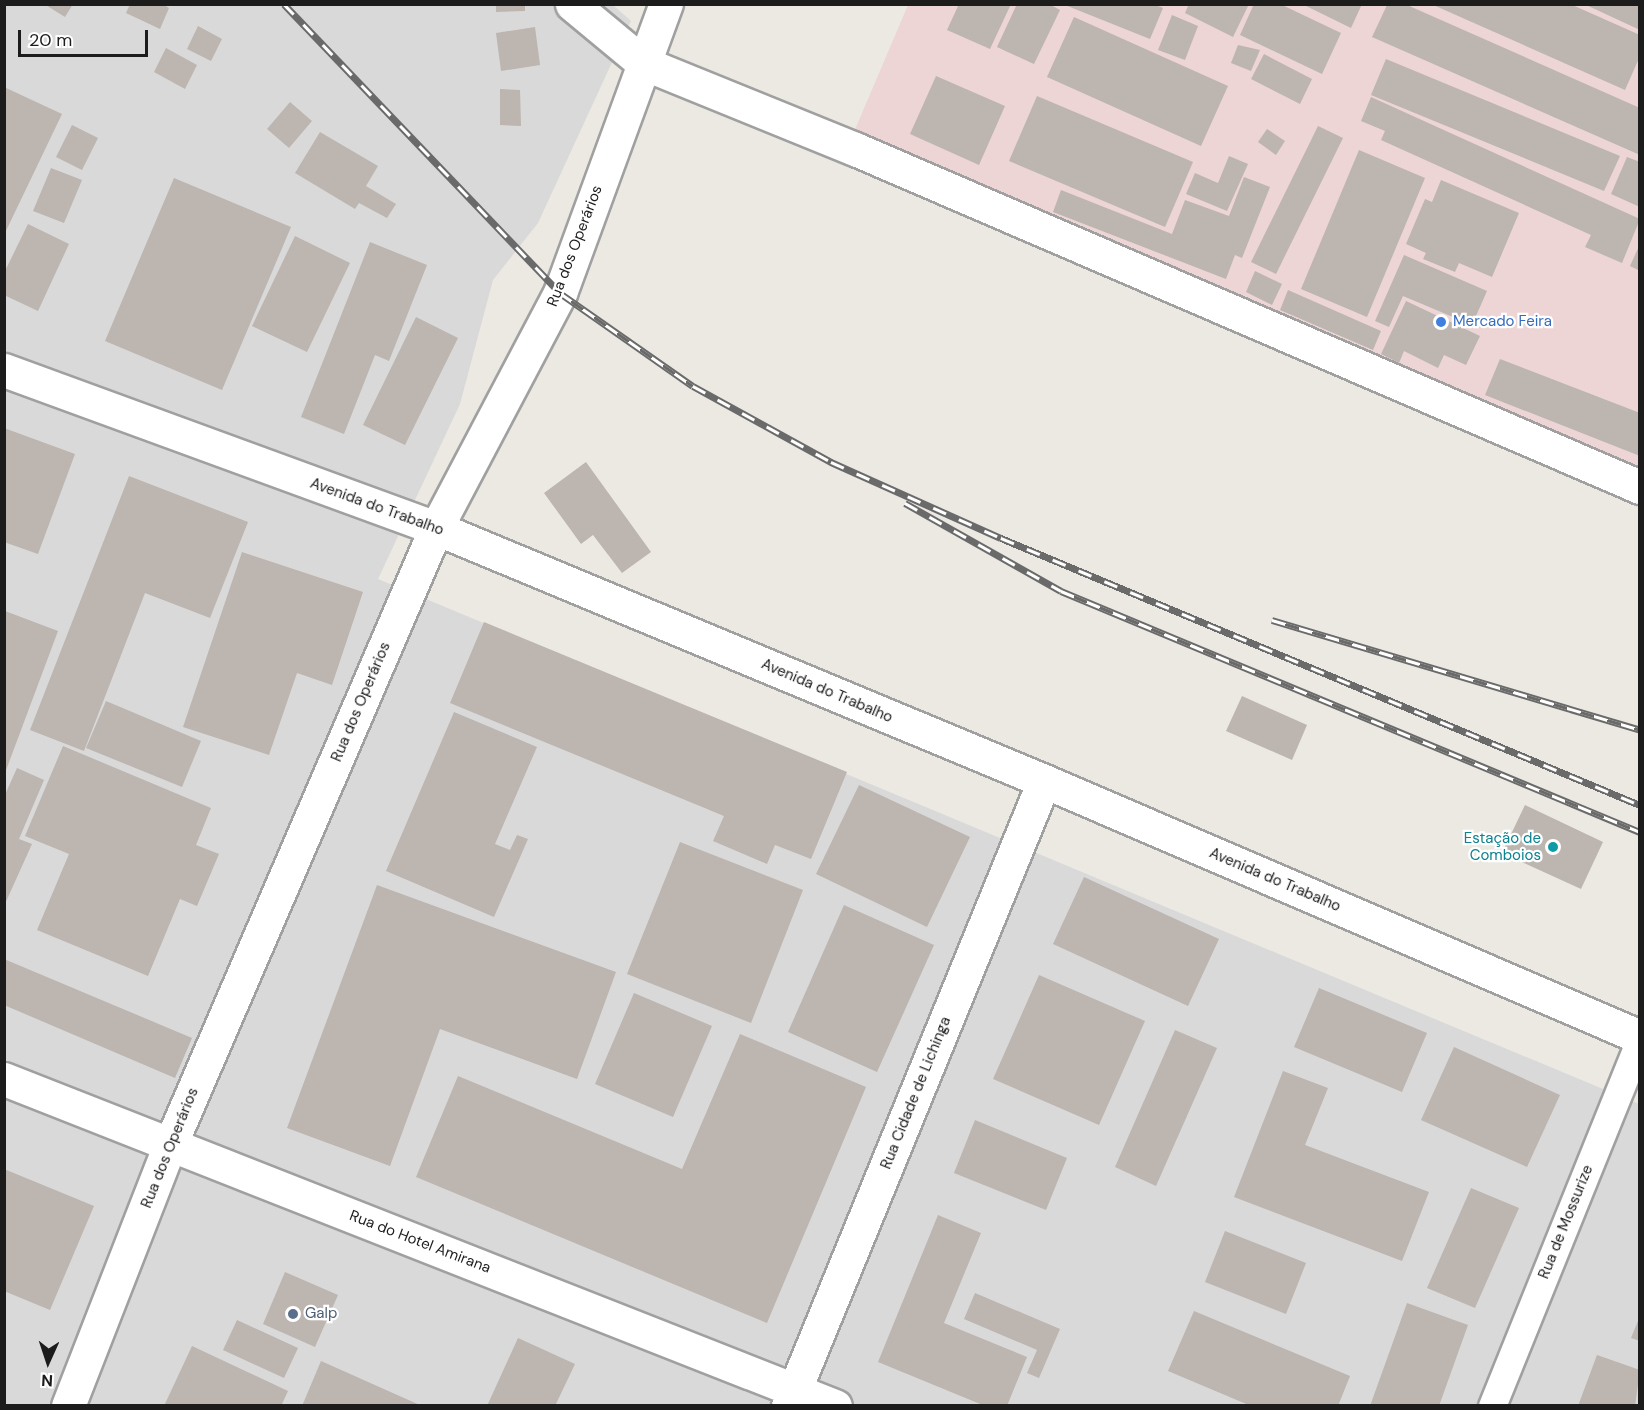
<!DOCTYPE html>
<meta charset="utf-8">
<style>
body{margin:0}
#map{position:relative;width:1644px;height:1410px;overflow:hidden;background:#ece9e3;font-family:"DM Sans",sans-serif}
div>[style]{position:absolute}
.residential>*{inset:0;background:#dad9d9}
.commercial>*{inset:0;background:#ecd5d4}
.building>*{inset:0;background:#bcb5b0}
.roads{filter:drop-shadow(2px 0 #a0a0a0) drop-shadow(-2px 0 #a0a0a0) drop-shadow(0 2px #a0a0a0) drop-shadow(0 -2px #a0a0a0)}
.service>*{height:27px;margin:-13.5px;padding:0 13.5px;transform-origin:13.5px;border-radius:13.5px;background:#fff}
.minor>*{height:33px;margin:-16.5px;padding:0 16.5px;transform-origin:16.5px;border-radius:16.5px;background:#fff}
.tertiary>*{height:33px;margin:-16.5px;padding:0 16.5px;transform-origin:16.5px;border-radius:16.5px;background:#fff}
.rail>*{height:7px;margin-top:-3.5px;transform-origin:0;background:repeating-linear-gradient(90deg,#fff 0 14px,#6a6a6a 0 28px);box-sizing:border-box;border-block:2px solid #6a6a6a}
.dots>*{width:16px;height:16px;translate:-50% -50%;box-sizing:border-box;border:3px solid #fff;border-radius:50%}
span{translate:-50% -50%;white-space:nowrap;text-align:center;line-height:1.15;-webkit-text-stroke:4.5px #fff;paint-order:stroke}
.street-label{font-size:15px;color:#1c1c1c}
.shop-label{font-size:15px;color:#366cbe}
.left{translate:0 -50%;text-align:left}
.culture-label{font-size:15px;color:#0d838f}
.right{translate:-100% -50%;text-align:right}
.service-label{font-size:15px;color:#4e5e75}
.frame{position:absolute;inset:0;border:6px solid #1c1c1c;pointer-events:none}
.north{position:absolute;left:18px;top:1332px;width:60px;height:60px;-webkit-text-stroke:4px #fff;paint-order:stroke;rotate:183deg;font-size:16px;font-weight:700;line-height:24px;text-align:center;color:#1c1c1c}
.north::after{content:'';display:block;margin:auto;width:21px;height:27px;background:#1c1c1c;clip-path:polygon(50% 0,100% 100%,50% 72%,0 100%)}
.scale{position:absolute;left:18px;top:30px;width:130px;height:27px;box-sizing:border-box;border:3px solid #1c1c1c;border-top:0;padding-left:8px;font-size:18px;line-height:21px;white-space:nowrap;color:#1c1c1c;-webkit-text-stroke:4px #fff;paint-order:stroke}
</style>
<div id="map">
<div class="residential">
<i style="clip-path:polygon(5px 5px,613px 5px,631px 21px,538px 223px,493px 280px,460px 404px,378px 579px,1639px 1104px,1639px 1405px,5px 1406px)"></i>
</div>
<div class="commercial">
<i style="clip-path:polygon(908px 5px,1639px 5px,1639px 490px,845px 153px)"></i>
</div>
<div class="building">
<i style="clip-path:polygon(44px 4px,73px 4px,65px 17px)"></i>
<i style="clip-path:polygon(130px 4px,163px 4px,169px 8px,160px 29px,126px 13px)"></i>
<i style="clip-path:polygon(496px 4px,525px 4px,525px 11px,496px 12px)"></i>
<i style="clip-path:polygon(959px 4px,1011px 4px,990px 49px,947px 30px)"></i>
<i style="clip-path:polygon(1017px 4px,1049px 4px,1060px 10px,1034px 64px,997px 47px)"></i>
<i style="clip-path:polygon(1153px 4px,1163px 8px,1150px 39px,1065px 5px)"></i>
<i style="clip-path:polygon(1189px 4px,1249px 4px,1233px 37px,1185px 13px)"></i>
<i style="clip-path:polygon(1254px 4px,1280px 4px,1341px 33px,1322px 74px,1240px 35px)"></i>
<i style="clip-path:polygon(1302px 4px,1362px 4px,1351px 28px)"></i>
<i style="clip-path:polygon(1431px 4px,1570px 4px,1640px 35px,1640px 56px,1625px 90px)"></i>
<i style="clip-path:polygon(1584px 4px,1640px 4px,1640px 30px)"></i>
<i style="clip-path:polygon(1387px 5px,1407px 5px,1640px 108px,1640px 155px,1372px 37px)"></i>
<i style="clip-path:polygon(1172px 15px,1198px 26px,1185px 60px,1158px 50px)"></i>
<i style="clip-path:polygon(1074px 17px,1228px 86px,1201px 146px,1047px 77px)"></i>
<i style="clip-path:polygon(198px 26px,222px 39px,211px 61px,187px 49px)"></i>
<i style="clip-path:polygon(535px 27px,540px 65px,501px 71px,496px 33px)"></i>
<i style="clip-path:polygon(1238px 45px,1260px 50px,1251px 71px,1231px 63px)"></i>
<i style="clip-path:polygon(166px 48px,197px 65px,185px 89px,154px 72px)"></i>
<i style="clip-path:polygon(1264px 54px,1312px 79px,1300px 104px,1251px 79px)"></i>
<i style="clip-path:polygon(1386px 59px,1620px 156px,1604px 191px,1371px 95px)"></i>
<i style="clip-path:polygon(936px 76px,1005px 106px,979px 165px,910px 134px)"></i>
<i style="clip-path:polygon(4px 87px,62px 114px,4px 235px)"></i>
<i style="clip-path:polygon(500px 89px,520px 90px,521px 126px,500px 125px)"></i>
<i style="clip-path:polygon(1037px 96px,1193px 162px,1165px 227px,1009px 161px)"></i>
<i style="clip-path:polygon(1371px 97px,1640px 219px,1622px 263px,1585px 247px,1591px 235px,1381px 140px,1385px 131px,1361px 121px)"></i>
<i style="clip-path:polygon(290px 102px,312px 121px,289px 148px,267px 129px)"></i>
<i style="clip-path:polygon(72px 125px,98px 138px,82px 170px,56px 157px)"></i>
<i style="clip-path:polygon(1318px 126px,1343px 138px,1276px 274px,1251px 262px)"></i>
<i style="clip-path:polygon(1267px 129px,1285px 141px,1276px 155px,1258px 142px)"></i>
<i style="clip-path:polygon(320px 132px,378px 166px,366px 186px,396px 204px,387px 218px,359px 203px,355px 209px,295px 173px)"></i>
<i style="clip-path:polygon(1359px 150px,1425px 178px,1367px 317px,1301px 289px)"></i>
<i style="clip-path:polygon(1229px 156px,1248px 164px,1227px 211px,1186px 194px,1195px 173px,1218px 183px)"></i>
<i style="clip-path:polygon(1627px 157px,1640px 162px,1640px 207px,1611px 194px)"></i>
<i style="clip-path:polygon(51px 168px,82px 180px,64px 223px,33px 211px)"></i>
<i style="clip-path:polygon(1244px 177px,1270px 187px,1242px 258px,1235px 255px,1226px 279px,1053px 212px,1061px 190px,1172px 234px,1185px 200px,1229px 216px)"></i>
<i style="clip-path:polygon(174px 178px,291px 227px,222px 390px,105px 341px)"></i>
<i style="clip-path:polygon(1441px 180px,1519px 213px,1492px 277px,1459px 263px,1455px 272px,1423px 259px,1426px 253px,1406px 244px,1425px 199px,1432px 202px)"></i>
<i style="clip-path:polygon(28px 224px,69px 244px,38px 311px,4px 295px,4px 273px)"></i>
<i style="clip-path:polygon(295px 236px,350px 263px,307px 352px,252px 326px)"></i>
<i style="clip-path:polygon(370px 242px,427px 265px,389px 361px,375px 355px,344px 434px,301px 417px)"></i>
<i style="clip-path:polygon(1640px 244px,1640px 271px,1630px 266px)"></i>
<i style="clip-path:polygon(1404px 255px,1487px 291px,1472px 325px,1403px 296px,1389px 327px,1375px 321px)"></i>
<i style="clip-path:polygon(1255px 271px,1282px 284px,1272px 305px,1246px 292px)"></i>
<i style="clip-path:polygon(1288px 290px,1381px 331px,1373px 350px,1280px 310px)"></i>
<i style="clip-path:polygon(1406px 301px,1480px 336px,1466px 365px,1444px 355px,1438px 368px,1404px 351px,1399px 363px,1381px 354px)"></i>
<i style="clip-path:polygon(416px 317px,458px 338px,405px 445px,363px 425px)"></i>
<i style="clip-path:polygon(1500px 359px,1640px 413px,1640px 456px,1485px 395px)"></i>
<i style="clip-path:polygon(4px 428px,75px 454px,38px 554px,4px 542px)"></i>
<i style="clip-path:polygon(586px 462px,651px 552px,622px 573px,593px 535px,581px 544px,544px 493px)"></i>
<i style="clip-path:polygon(129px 476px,248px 522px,210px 618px,145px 593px,84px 751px,30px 730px)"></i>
<i style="clip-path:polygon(242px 552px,363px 592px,332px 685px,297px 673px,269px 755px,183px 727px)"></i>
<i style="clip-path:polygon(5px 611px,58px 631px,5px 773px)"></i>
<i style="clip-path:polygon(484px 622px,847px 772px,811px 859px,775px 845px,767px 864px,713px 841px,724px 816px,450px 703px)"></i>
<i style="clip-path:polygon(1242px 696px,1307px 725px,1292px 760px,1226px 731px)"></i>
<i style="clip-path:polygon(106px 701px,201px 741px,182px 787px,86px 748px)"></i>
<i style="clip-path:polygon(454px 712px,537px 747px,495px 844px,510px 850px,517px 835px,528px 839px,494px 917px,386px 871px)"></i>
<i style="clip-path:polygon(63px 746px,211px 808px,196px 845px,219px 854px,197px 906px,180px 899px,148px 976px,37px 930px,69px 854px,25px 836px)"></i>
<i style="clip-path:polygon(17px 768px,44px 780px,19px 839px,32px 844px,4px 906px,4px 797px)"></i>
<i style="clip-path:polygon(859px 785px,970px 837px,927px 927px,816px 874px)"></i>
<i style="clip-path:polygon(1525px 805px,1603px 842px,1581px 889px,1502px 853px)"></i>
<i style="clip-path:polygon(680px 842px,803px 890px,751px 1023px,627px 974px)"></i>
<i style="clip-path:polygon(1084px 877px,1219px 939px,1188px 1006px,1053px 944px)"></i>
<i style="clip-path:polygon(377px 885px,616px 972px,577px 1079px,440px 1029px,390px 1166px,287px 1128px)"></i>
<i style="clip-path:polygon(844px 905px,934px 945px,877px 1072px,788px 1032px)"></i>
<i style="clip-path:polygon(4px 959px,192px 1038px,175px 1078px,4px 1005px)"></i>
<i style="clip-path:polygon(1039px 975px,1145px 1021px,1099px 1125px,993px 1079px)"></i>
<i style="clip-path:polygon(1319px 988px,1427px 1033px,1402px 1092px,1294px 1047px)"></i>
<i style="clip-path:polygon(634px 993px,712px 1026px,673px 1117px,595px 1084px)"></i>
<i style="clip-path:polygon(1175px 1030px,1217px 1048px,1156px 1186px,1115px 1167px)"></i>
<i style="clip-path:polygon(740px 1034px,866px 1087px,767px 1323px,416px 1177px,458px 1076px,682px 1169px)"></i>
<i style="clip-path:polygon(1454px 1047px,1560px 1095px,1527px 1167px,1421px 1120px)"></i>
<i style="clip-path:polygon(1283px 1071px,1328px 1088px,1305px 1145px,1429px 1192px,1402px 1261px,1234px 1197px)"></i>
<i style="clip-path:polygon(975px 1120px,1067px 1158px,1046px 1210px,954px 1173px)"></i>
<i style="clip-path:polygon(4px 1169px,94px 1206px,50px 1310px,4px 1291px)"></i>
<i style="clip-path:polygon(1471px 1188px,1519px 1208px,1475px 1308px,1427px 1288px)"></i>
<i style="clip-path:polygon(938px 1215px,981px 1233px,944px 1323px,1027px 1357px,1007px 1406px,985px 1406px,878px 1362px)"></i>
<i style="clip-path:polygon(1225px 1231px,1306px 1263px,1286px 1314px,1205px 1282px)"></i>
<i style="clip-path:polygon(285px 1272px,338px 1295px,315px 1347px,263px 1324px)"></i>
<i style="clip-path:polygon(975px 1293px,1060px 1329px,1039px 1378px,1027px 1373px,1037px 1350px,964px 1319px)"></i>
<i style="clip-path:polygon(1407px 1303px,1468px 1325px,1439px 1406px,1370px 1406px)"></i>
<i style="clip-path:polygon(1194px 1311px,1350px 1376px,1338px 1406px,1251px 1406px,1168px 1371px)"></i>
<i style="clip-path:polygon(1640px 1316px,1640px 1341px,1631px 1338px)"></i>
<i style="clip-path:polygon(237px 1320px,298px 1348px,284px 1378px,223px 1350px)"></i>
<i style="clip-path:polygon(518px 1338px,575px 1364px,555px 1406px,487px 1406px)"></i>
<i style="clip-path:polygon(192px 1346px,288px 1391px,281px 1406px,164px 1406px)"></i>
<i style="clip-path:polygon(1597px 1355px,1640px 1370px,1635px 1406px,1578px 1406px)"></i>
<i style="clip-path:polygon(321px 1361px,422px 1406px,302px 1406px)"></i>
</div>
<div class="roads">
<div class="service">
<i style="left:1492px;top:1406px;width:396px;rotate:-68deg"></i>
</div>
<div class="minor">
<i style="left:572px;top:4px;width:92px;rotate:39.7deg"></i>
<i style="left:643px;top:63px;width:229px;rotate:22.1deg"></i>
<i style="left:855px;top:149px;width:855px;rotate:23.3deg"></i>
<i style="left:4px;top:370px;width:460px;rotate:20.1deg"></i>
<i style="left:436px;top:528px;width:659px;rotate:22.59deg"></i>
<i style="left:1044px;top:781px;width:649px;rotate:23.24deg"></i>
<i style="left:4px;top:1079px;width:893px;rotate:21.48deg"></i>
<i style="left:788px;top:1406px;width:675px;rotate:-67.73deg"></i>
</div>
<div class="tertiary">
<i style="left:68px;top:1406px;width:280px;rotate:-68.7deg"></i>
<i style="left:170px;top:1145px;width:672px;rotate:-66.68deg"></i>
<i style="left:436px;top:528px;width:266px;rotate:-62.2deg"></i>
<i style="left:560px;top:293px;width:308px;rotate:-69.9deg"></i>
</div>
</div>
<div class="rail">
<i style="left:284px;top:4px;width:400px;rotate:46.3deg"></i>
<i style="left:560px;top:293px;width:162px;rotate:35deg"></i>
<i style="left:693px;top:386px;width:158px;rotate:28.8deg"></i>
<i style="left:831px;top:462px;width:186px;rotate:24.1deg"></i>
<i style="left:1001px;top:538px;width:693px;rotate:22.68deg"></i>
<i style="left:905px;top:503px;width:179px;rotate:29.4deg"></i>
<i style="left:1061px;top:591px;width:627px;rotate:22.6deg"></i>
<i style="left:1272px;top:620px;width:384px;rotate:16.6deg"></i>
</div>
<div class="dots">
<i style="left:1441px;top:322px;background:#3f7fe0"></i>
<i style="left:1553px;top:847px;background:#0f9aa8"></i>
<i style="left:293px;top:1314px;background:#5c6f8a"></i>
</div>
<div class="street-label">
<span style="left:575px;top:246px;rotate:-69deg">Rua dos Operários</span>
<span style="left:377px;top:507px;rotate:20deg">Avenida do Trabalho</span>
<span style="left:827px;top:691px;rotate:23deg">Avenida do Trabalho</span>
<span style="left:361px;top:702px;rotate:-67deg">Rua dos Operários</span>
<span style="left:1275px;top:880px;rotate:23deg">Avenida do Trabalho</span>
<span style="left:916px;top:1093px;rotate:-68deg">Rua Cidade de Lichinga</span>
<span style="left:170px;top:1148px;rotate:-68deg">Rua dos Operários</span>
<span style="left:1566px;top:1222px;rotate:-68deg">Rua de Mossurize</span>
<span style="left:420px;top:1242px;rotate:21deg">Rua do Hotel Amirana</span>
</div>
<div class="shop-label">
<span class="left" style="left:1453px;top:322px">Mercado Feira</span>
</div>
<div class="culture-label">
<span class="right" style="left:1541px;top:847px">Estação de<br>Comboios</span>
</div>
<div class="service-label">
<span class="left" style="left:305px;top:1314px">Galp</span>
</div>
<div class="frame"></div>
<div class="north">N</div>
<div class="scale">20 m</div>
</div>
